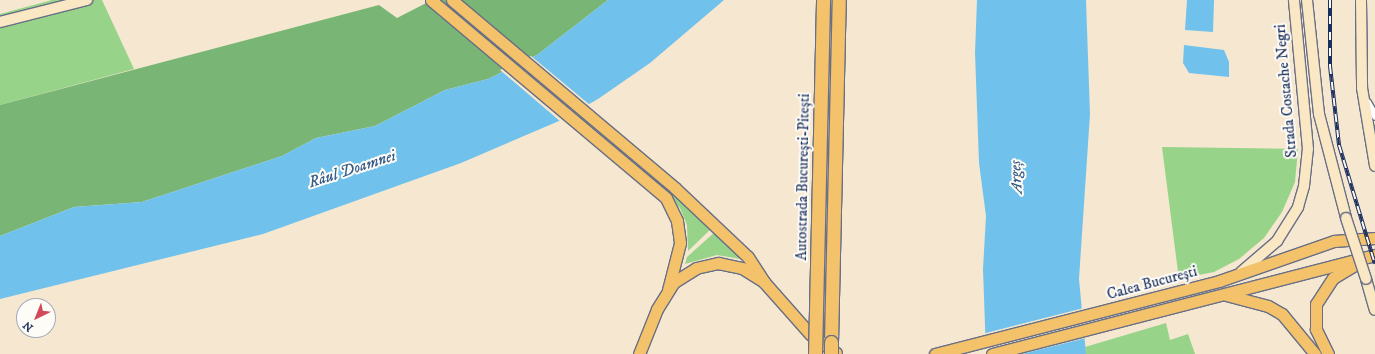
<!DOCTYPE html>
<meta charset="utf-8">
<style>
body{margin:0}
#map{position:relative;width:1375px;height:354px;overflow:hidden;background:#f6e7d1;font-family:"IM FELL DW Pica",serif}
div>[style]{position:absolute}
.green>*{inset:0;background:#97d489}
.forest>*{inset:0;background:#79b675}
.water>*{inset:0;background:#70c2ec}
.pier>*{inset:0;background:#f6e7d1}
.roads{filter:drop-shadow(1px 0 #686f86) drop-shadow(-1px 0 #686f86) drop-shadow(0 1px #686f86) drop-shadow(0 -1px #686f86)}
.minor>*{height:7px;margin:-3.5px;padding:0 3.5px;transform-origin:3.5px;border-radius:3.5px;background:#fff}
.secondary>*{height:10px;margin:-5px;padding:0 5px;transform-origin:5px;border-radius:5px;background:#fae7c3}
.primary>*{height:11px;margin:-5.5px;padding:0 5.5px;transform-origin:5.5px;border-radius:5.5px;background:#f3c26a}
.trunk>*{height:11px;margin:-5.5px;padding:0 5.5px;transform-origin:5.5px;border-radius:5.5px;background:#f3c26a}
.motorway>*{height:13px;margin:-6.5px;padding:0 6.5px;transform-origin:6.5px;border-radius:6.5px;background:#f3c26a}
.rail>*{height:4px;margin-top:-2px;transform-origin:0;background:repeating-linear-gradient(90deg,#fdfcf7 0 8px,#1b2f5e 0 16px);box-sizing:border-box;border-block:1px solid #1b2f5e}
.bridges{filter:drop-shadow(1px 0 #686f86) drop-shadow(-1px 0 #686f86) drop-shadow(0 1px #686f86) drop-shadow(0 -1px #686f86)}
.secondary-bridge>*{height:10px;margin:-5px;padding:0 5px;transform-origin:5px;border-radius:5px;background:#fae7c3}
.motorway-bridge>*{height:13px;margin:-6.5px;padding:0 6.5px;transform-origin:6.5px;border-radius:6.5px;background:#f3c26a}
span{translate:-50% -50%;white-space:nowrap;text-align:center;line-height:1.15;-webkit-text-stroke:4px #fdfcf7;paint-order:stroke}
.street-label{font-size:15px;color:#1b2f5e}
.water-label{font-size:16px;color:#355b89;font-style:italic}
.north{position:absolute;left:16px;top:298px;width:40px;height:40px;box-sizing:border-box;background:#fdfcf7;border:1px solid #a3aaba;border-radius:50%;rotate:223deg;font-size:11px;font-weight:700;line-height:16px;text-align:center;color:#1b2f5e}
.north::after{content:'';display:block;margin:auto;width:14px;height:18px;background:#d1495b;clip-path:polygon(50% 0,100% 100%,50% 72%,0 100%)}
</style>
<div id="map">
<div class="green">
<i style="clip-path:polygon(52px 0,102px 0,134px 69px,0 105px,0 14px)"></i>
<i style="clip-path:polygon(1162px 147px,1298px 149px,1295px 182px,1282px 212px,1264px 238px,1239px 259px,1214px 272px,1189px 277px,1178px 272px)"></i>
<i style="clip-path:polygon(643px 168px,712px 228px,688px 251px,687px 225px,680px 208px)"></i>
<i style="clip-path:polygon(716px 231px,746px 260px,717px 255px,685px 264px,687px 257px)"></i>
<i style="clip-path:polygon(1166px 323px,1170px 340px,1188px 334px,1195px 354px,1086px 354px,1085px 347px)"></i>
</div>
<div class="forest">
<i style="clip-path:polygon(432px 0,608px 0,537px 55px,488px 79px,445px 90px,375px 126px,316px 138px,282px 156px,142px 202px,74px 207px,0 236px,0 105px,379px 5px,397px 18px)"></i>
</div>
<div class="water">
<i style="clip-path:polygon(608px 0,724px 0,650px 63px,598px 99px,559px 121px,461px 163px,263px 234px,0 299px,0 236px,74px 207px,142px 202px,282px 156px,316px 138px,375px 126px,445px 90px,488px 79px,537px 55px)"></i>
<i style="clip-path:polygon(977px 0,1086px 0,1090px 114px,1079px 279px,1086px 354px,986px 354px,983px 269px,986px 216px,979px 163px,975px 53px)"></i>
<i style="clip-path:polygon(1187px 0,1214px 0,1213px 32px,1185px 30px)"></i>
<i style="clip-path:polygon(1184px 45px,1224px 50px,1229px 62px,1229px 77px,1189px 73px,1183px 63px)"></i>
</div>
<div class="pier">
<i style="clip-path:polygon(531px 56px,590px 105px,561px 122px,500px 70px)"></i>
<i style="clip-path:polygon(1084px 308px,1086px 338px,1022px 354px,984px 354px,982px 334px)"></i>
</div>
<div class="roads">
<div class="minor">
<i style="left:1367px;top:102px;width:16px;rotate:60deg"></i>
</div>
<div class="secondary">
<i style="left:1307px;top:0;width:115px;rotate:84deg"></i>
<i style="left:1319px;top:114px;width:107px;rotate:75.4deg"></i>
<i style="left:1361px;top:0;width:88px;rotate:89.3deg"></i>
<i style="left:1362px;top:88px;width:79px;rotate:80.5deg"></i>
<i style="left:0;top:22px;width:90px;rotate:-14.2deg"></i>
<i style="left:1241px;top:272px;width:48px;rotate:-40.7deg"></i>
<i style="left:1277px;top:241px;width:40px;rotate:-58deg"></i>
<i style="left:1298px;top:207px;width:22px;rotate:-74deg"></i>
<i style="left:1304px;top:186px;width:37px;rotate:-84deg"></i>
<i style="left:1308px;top:149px;width:150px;rotate:-95.4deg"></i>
<i style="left:1366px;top:279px;width:32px;rotate:74deg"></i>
</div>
<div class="primary">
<i style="left:431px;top:0;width:307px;rotate:40.1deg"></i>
<i style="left:666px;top:198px;width:25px;rotate:64deg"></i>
<i style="left:677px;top:221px;width:22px;rotate:82deg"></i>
<i style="left:680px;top:243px;width:49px;rotate:104.3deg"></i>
<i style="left:452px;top:0;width:292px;rotate:40.1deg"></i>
<i style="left:675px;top:188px;width:100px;rotate:43.4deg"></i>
<i style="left:748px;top:257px;width:30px;rotate:57deg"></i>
<i style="left:1226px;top:295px;width:43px;rotate:14.7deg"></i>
<i style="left:1268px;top:306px;width:16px;rotate:30deg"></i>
<i style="left:1282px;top:314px;width:52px;rotate:50.5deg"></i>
<i style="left:935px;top:354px;width:293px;rotate:-14.4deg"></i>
<i style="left:1219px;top:281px;width:122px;rotate:-19.2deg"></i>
<i style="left:1334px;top:241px;width:41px;rotate:-4.2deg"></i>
<i style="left:992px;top:354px;width:396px;rotate:-14.5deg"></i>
<i style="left:1328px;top:354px;width:28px;rotate:-116deg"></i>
<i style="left:1316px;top:329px;width:25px;rotate:-90deg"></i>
<i style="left:1316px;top:304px;width:31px;rotate:-57deg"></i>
<i style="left:1333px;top:278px;width:31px;rotate:-31deg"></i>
</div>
<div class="trunk">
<i style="left:639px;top:354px;width:48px;rotate:-68.2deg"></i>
<i style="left:657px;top:309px;width:32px;rotate:-58deg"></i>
<i style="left:674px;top:282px;width:26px;rotate:-32deg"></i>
<i style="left:696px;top:268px;width:23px;rotate:-13deg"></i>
<i style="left:718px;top:263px;width:25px;rotate:12deg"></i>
<i style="left:742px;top:268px;width:26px;rotate:32deg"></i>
<i style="left:764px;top:282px;width:69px;rotate:48.5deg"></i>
<i style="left:810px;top:334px;width:32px;rotate:36deg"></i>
</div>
<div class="motorway">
<i style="left:831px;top:342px;width:342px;rotate:-88.7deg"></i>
</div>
</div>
<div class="rail">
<i style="left:1330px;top:0;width:66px;rotate:90deg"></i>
<i style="left:1330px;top:66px;width:80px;rotate:83.5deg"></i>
<i style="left:1339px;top:145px;width:124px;rotate:73.2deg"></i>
</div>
<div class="bridges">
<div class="secondary-bridge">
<i style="left:1346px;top:218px;width:64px;rotate:71.8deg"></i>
</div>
<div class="motorway-bridge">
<i style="left:815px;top:354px;width:354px;rotate:-88.7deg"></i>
<i style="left:831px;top:354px;width:12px;rotate:-90deg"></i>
</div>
</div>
<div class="street-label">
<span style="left:1286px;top:91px;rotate:-95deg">Strada Costache Negri</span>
<span style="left:803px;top:177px;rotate:-89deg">Autostrada București-Pitești</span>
<span style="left:1152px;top:283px;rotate:-15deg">Calea București</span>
</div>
<div class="water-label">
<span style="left:352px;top:169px;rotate:-18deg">Râul Doamnei</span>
<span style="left:1016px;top:177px;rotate:-93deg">Argeș</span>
</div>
<div class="north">N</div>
</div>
